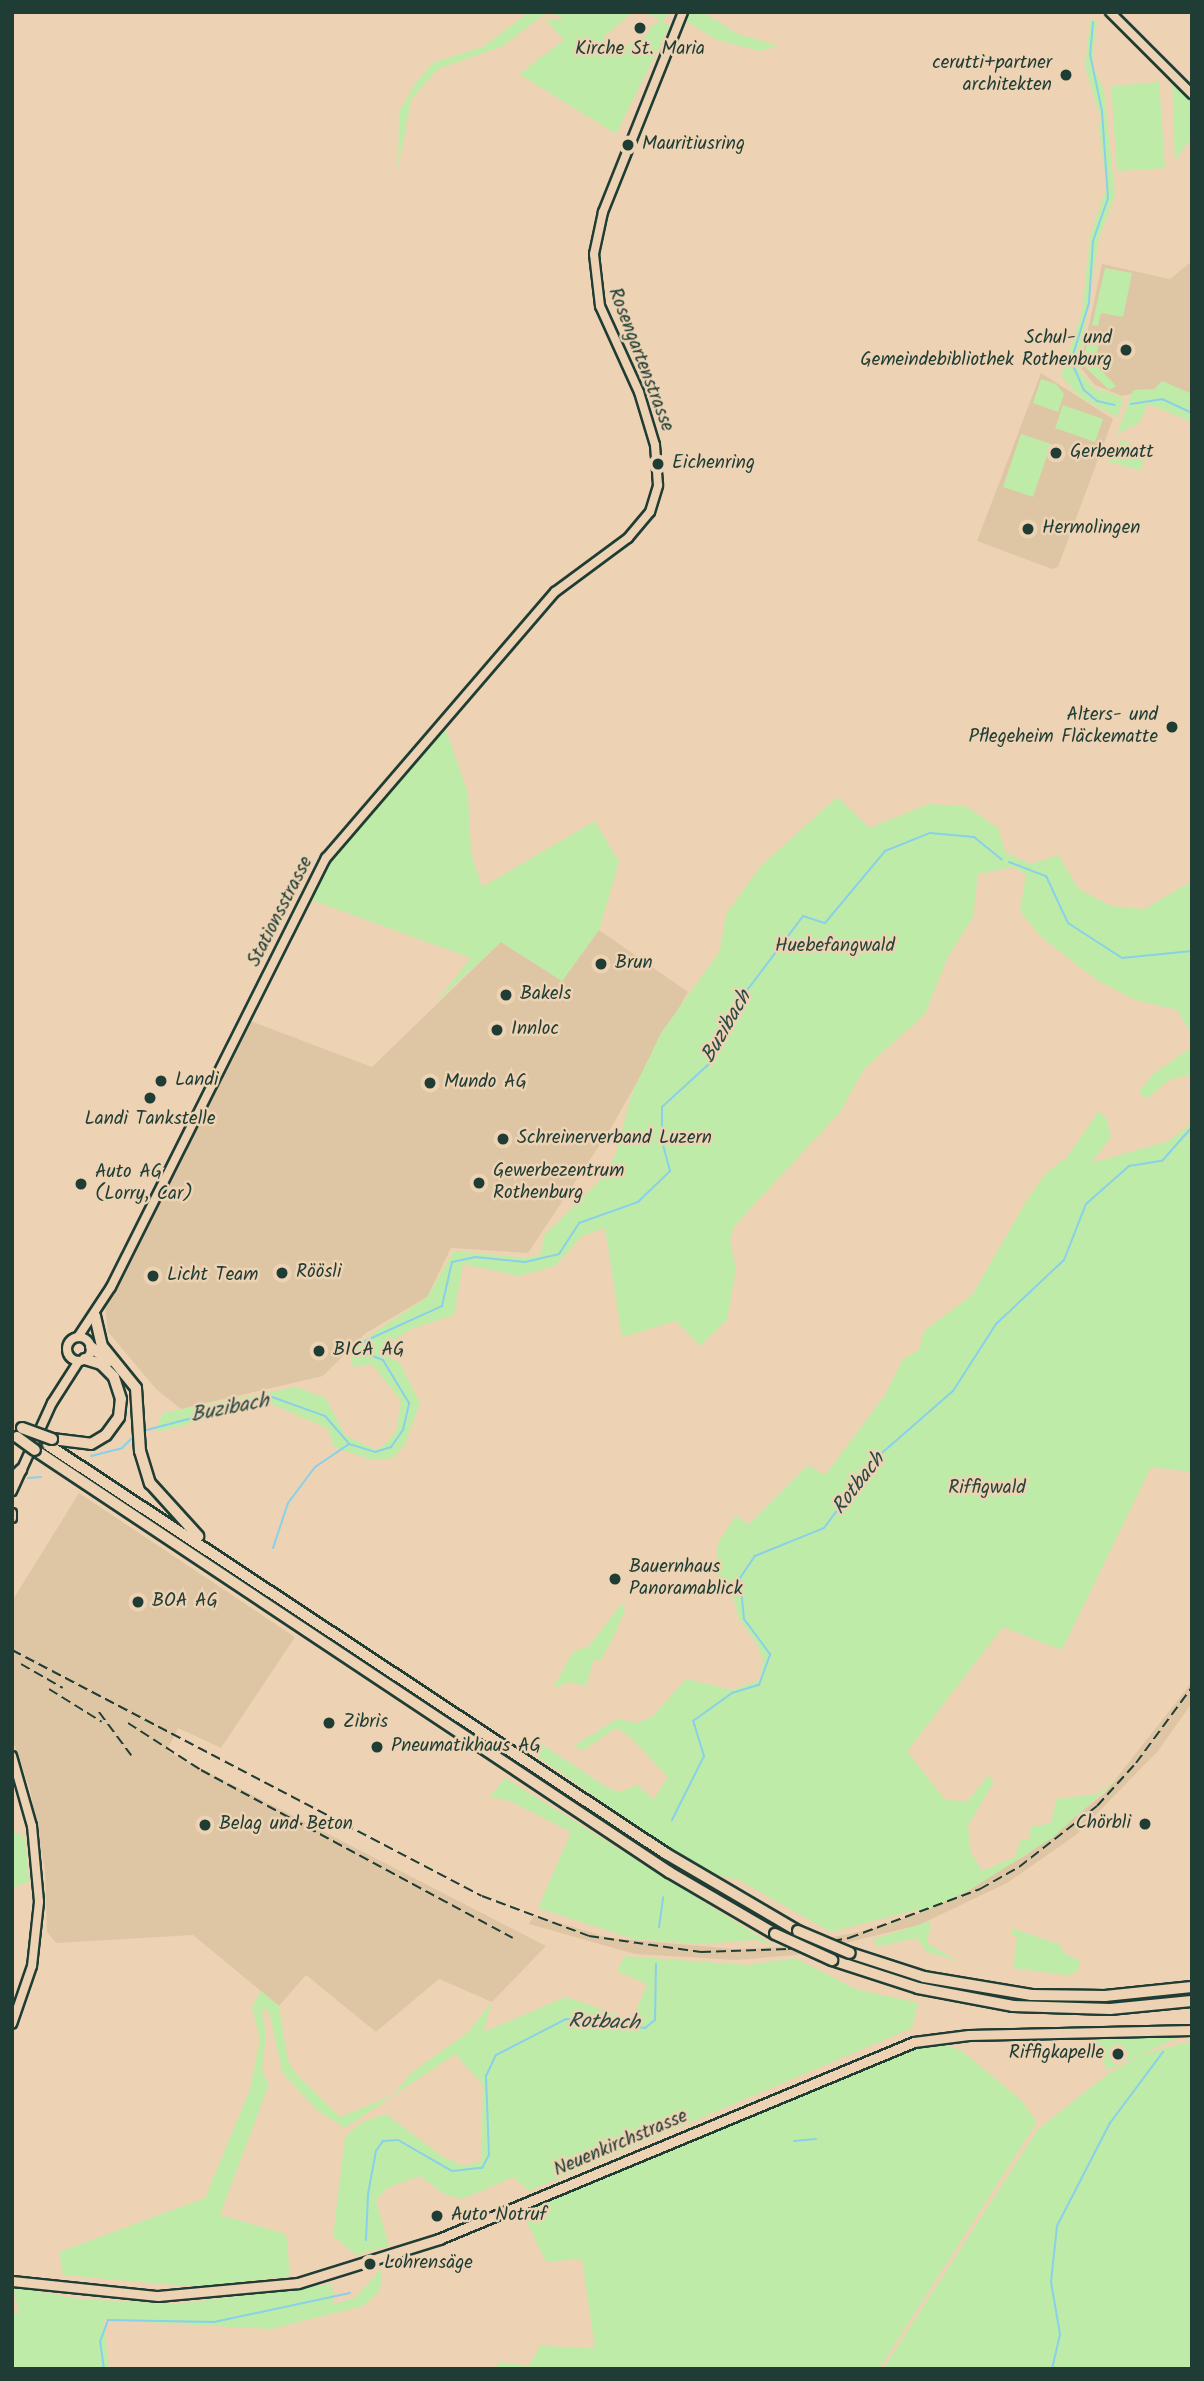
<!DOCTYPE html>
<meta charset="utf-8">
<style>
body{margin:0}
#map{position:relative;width:1204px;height:2381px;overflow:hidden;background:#edd3b4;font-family:Kalam,sans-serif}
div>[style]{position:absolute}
.built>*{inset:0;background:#dec6a4}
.green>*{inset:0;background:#bfeba8}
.stream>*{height:2px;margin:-1px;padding:0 1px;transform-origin:1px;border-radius:1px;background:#89d0ea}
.roads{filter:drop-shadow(2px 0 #1f3d34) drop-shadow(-2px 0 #1f3d34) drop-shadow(0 2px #1f3d34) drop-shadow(0 -2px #1f3d34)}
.secondary>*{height:8px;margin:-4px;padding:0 4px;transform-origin:4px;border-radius:4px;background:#edd3b4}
.secondary>.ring{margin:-4px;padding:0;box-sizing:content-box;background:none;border:8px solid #edd3b4;border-radius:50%}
.primary>*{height:9px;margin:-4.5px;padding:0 4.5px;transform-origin:4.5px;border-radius:4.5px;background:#edd3b4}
.highway>*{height:10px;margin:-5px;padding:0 5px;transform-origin:5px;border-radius:5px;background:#edd3b4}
.rail>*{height:2px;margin-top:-1px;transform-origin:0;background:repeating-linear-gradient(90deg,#1f3d34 0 10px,transparent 0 15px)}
.bridges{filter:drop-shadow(2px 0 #1f3d34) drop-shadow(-2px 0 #1f3d34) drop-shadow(0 2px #1f3d34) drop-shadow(0 -2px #1f3d34)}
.highway-bridge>*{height:10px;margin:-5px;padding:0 5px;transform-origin:5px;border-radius:5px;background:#edd3b4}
.dots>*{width:19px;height:19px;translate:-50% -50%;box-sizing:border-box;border:4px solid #edd3b4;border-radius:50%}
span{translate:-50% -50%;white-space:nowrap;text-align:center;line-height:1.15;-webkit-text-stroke:5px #edd3b4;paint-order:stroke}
.poi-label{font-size:19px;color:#1f3d34}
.right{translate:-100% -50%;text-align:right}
.left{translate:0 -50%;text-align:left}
.street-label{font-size:19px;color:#1f3d34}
.park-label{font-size:19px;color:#27463a}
.water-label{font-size:21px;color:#2a4c46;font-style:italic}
.frame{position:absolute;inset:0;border:14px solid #1f3d34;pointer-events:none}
</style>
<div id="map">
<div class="built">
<i style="clip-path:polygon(1192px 261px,1192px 394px,1169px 386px,1122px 396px,1095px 385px,1080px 367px,1102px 264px,1170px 279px)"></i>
<i style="clip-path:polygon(1041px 373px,1113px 419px,1058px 567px,1052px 569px,977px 541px)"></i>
<i style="clip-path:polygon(599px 930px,688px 992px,611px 1128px,528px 1253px,451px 1248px,427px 1297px,366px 1333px,323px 1376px,181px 1409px,156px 1389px,108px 1332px,105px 1306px,251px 1021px,372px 1067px,501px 942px,562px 981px)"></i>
<i style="clip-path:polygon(79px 1493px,295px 1637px,221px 1748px,178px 1728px,167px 1751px,546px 1946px,492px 2002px,439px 1979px,376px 2032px,306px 1975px,279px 2006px,193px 1935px,56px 1943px,47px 1932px,45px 1871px,30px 1789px,12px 1739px,12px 1601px)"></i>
<i style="clip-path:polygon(1192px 1682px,1192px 1703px,1158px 1751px,1076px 1835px,1007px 1883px,919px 1925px,796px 1955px,736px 1960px,635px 1954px,529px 1924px,534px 1915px,609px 1938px,736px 1949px,780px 1947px,859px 1932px,923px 1912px,1025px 1856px,1104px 1794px)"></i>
</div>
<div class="green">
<i style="clip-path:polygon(529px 12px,547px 12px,503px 46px,438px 69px,411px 99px,398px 169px,399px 112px,416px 82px,434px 62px,483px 47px)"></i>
<i style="clip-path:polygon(548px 12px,633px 12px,603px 37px,617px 54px,660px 20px,645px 12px,670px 12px,662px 22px,670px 25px,616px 134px,519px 74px,564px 40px,545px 20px,565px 19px)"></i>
<i style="clip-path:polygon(690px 12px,702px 12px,736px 33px,778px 46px,760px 51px,717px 40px,686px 21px)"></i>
<i style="clip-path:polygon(1090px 20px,1097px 21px,1092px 64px,1104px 90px,1115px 195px,1099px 238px,1078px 369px,1094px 388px,1124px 398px,1117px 417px,1081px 398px,1061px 376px,1082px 313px,1090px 236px,1107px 186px,1098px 124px,1102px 122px,1085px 67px)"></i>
<i style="clip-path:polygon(1172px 80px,1192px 103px,1192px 136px,1175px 161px)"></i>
<i style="clip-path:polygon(1159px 82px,1165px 168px,1117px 171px,1111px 86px)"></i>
<i style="clip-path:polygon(1105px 268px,1132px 273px,1123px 317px,1101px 313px,1098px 326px,1092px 325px)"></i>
<i style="clip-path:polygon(1088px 339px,1099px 341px,1095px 364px,1116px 386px,1109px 390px,1082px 364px)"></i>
<i style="clip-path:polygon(1041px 379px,1056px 384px,1064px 394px,1058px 412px,1033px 403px)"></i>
<i style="clip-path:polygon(1162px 381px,1192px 394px,1192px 422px,1148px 404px,1139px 423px,1117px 434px,1133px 390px,1154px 389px)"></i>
<i style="clip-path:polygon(1063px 405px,1103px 419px,1095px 442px,1055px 428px)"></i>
<i style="clip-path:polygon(1021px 434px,1051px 444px,1033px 497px,1003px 487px)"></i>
<i style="clip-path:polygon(1122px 440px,1145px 452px,1141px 470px,1108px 462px)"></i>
<i style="clip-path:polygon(445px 727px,468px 793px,471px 853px,482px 887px,595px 821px,619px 862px,599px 930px,562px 981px,501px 942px,434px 1004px,471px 958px,309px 899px,335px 853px)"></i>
<i style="clip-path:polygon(837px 797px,869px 828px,929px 804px,965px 806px,998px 828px,1006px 853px,1031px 864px,1058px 855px,1079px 889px,1111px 906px,1144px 909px,1192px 881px,1192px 1035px,1177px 1010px,1136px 1000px,1098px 981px,1041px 937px,1020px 911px,1026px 875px,1014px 867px,978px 874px,973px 917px,948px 957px,925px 1014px,864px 1069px,840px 1112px,734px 1226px,730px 1241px,736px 1268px,727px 1320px,700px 1346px,676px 1321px,622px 1337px,605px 1228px,582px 1236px,555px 1266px,519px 1276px,463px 1264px,454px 1315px,413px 1328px,384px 1346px,380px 1352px,400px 1363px,420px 1403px,405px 1444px,393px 1458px,372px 1460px,334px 1447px,327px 1428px,271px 1404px,156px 1432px,162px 1413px,296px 1387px,326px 1398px,345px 1435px,377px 1450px,387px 1442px,396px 1432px,401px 1401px,372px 1364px,353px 1367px,350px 1349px,427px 1297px,454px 1251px,527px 1258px,541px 1254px,544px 1235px,598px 1183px,616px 1154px,631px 1095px,661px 1033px,720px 951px,726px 914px,760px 867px)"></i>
<i style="clip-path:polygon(1192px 1047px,1192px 1074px,1169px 1080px,1146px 1099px,1139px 1092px,1153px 1074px)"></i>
<i style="clip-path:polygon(1098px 1112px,1106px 1117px,1111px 1137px,1091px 1163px,1169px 1141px,1192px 1123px,1192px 1472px,1151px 1467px,1062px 1650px,1003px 1627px,907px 1751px,945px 1800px,968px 1801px,988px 1776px,994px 1781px,968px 1826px,971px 1853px,982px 1871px,1015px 1857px,1021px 1840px,1030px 1839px,1030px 1827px,1051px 1823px,1056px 1799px,1097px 1794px,1122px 1775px,1052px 1838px,968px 1891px,923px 1912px,919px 1909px,831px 1932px,739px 1880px,703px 1872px,527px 1749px,537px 1741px,608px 1788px,620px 1792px,637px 1785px,654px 1799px,668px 1777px,628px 1735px,616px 1728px,582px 1751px,575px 1745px,617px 1719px,638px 1723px,653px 1716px,686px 1679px,732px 1690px,760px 1680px,763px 1661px,757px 1644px,739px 1619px,731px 1590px,715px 1573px,718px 1543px,736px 1515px,748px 1525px,808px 1465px,825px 1475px,885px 1395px,903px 1359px,919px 1350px,924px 1331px,972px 1295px,1027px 1200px,1045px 1174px,1067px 1157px)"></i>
<i style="clip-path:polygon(622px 1603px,625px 1610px,613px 1638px,600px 1661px,594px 1659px,586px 1686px,570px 1682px,553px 1688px,573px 1652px,589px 1646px)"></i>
<i style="clip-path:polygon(505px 1778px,760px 1937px,774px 1946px,756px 1940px,699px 1944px,634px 1939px,538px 1908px,571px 1832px,510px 1801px,490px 1797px)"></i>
<i style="clip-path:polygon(12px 1830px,25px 1838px,29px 1882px,12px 1888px)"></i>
<i style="clip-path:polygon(931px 1921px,927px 1943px,958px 1961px,927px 1952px,916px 1938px,877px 1947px,874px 1939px)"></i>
<i style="clip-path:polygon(1012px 1928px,1061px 1945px,1063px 1953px,1080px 1960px,1078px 1971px,1067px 1975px,1013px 1968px,1017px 1937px,1011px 1934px)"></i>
<i style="clip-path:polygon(625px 1956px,747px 1965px,795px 1958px,856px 1989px,918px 2003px,912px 2028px,529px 2191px,514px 2177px,462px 2199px,444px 2194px,420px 2176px,387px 2188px,376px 2200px,389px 2246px,356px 2255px,333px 2236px,345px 2137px,362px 2122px,386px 2114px,443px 2157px,465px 2166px,481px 2161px,483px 2085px,455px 2054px,345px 2128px,318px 2111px,283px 2074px,269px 2012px,262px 2008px,266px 2035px,262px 2070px,269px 2084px,220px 2215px,286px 2234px,290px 2276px,199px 2287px,63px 2275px,59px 2252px,205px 2198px,250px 2089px,260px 2040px,252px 2007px,261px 1991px,279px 2006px,288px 2061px,296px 2074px,340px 2117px,393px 2095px,411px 2073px,468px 2032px,492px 2002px,483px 2032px,566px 1997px,632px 2020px,647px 1984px,617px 1971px)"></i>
<i style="clip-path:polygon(1184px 2035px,1107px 2070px,1095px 2037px,1181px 2034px)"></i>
<i style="clip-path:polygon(1192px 2041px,1192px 2369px,883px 2369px,1038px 2129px,1108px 2074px,1141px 2055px)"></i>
<i style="clip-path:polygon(938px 2042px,962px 2051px,1021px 2100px,1037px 2122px,879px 2369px,495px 2369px,500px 2362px,529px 2366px,540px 2346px,595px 2348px,582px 2259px,546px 2262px,522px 2212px,906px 2048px)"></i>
<i style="clip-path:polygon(382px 2268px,380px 2291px,363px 2306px,270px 2329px,104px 2320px,109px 2369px,12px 2369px,12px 2315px,19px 2312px,13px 2287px,79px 2299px,177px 2304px,332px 2284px,334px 2304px,355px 2298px)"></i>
</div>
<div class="stream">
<i style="left:1093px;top:22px;width:32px;rotate:95deg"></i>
<i style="left:1090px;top:54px;width:58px;rotate:78.1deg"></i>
<i style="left:1102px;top:111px;width:87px;rotate:86.1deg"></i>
<i style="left:1108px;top:198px;width:46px;rotate:109.2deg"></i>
<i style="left:1093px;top:241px;width:62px;rotate:93.7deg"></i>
<i style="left:1089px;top:303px;width:61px;rotate:107.2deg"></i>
<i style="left:1071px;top:361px;width:32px;rotate:66deg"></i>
<i style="left:1084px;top:390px;width:17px;rotate:40deg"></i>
<i style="left:1097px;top:401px;width:18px;rotate:13deg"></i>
<i style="left:1131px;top:404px;width:31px;rotate:-9deg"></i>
<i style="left:1162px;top:399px;width:33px;rotate:25deg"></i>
<i style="left:1009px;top:862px;width:40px;rotate:21deg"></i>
<i style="left:1046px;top:876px;width:52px;rotate:64.9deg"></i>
<i style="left:1068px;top:923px;width:64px;rotate:32.9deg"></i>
<i style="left:1122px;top:958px;width:70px;rotate:-5.7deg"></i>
<i style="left:143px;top:1431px;width:133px;rotate:-14.8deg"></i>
<i style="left:272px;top:1397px;width:56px;rotate:19.7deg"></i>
<i style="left:325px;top:1416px;width:37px;rotate:49deg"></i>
<i style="left:349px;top:1444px;width:27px;rotate:17deg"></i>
<i style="left:375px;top:1452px;width:17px;rotate:-17deg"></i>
<i style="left:391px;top:1447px;width:21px;rotate:-55deg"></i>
<i style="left:403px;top:1430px;width:28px;rotate:-77deg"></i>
<i style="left:409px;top:1403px;width:50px;rotate:-121.2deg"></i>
<i style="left:383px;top:1360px;width:17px;rotate:-159deg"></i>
<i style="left:367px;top:1354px;width:13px;rotate:-99deg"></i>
<i style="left:365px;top:1341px;width:85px;rotate:-24.4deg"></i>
<i style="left:442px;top:1306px;width:45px;rotate:-77.2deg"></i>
<i style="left:452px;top:1262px;width:24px;rotate:-12deg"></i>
<i style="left:475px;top:1257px;width:50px;rotate:5.7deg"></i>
<i style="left:525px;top:1262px;width:35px;rotate:-13deg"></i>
<i style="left:559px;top:1254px;width:37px;rotate:-57deg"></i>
<i style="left:579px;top:1223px;width:63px;rotate:-19.6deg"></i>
<i style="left:638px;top:1202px;width:45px;rotate:-44.1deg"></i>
<i style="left:670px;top:1171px;width:31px;rotate:-105deg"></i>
<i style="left:662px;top:1141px;width:34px;rotate:-90deg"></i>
<i style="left:662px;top:1107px;width:64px;rotate:-42.5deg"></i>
<i style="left:709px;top:1064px;width:70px;rotate:-64.5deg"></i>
<i style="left:739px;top:1001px;width:106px;rotate:-53deg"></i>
<i style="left:803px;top:916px;width:23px;rotate:18deg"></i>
<i style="left:825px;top:923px;width:94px;rotate:-50.2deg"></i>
<i style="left:885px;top:851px;width:48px;rotate:-21.8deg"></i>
<i style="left:930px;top:833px;width:44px;rotate:5.2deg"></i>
<i style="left:974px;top:837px;width:36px;rotate:39deg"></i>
<i style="left:91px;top:1456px;width:32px;rotate:-14deg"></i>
<i style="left:122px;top:1448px;width:18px;rotate:-45deg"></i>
<i style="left:28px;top:1478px;width:13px;rotate:-4deg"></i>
<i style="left:273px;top:1548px;width:47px;rotate:-71.6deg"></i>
<i style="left:288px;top:1503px;width:45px;rotate:-53.1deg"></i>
<i style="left:315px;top:1467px;width:40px;rotate:-34deg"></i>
<i style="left:672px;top:1820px;width:72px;rotate:-63.4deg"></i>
<i style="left:704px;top:1756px;width:37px;rotate:-107deg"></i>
<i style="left:693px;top:1721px;width:48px;rotate:-35.7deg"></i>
<i style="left:732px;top:1693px;width:28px;rotate:-17deg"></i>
<i style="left:759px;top:1685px;width:33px;rotate:-70deg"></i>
<i style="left:770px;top:1654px;width:44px;rotate:-126.6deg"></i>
<i style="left:744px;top:1619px;width:41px;rotate:-95.6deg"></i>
<i style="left:740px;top:1578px;width:27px;rotate:-56deg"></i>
<i style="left:755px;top:1556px;width:74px;rotate:-22.1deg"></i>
<i style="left:824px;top:1528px;width:86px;rotate:-53.5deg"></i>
<i style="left:875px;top:1459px;width:103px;rotate:-41.1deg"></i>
<i style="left:953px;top:1391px;width:80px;rotate:-57.3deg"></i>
<i style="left:996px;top:1324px;width:93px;rotate:-43.3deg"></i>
<i style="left:1064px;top:1260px;width:60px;rotate:-68.6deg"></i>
<i style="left:1086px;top:1204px;width:57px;rotate:-41.5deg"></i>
<i style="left:1129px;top:1166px;width:33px;rotate:-9deg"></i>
<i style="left:1162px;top:1161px;width:45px;rotate:-48.6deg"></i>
<i style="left:659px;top:1927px;width:30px;rotate:-82deg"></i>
<i style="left:794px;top:2141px;width:22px;rotate:-5deg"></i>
<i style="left:366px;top:2240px;width:46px;rotate:-87.5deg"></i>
<i style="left:368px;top:2194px;width:44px;rotate:-79.5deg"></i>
<i style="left:376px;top:2151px;width:12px;rotate:-55deg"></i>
<i style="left:383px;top:2141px;width:15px;rotate:-4deg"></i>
<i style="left:398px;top:2140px;width:62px;rotate:29.9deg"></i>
<i style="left:452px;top:2171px;width:30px;rotate:-6deg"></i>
<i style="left:482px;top:2168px;width:15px;rotate:-62deg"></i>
<i style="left:489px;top:2155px;width:79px;rotate:-92.2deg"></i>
<i style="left:486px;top:2076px;width:23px;rotate:-65deg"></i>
<i style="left:496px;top:2055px;width:79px;rotate:-27.2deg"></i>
<i style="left:566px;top:2019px;width:80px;rotate:6.5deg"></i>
<i style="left:645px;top:2028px;width:13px;rotate:-39deg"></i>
<i style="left:655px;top:2020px;width:56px;rotate:-89deg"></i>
<i style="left:104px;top:2369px;width:27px;rotate:-98deg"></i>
<i style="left:100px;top:2342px;width:23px;rotate:-70deg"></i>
<i style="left:108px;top:2320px;width:106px;rotate:1.1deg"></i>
<i style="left:214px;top:2322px;width:139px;rotate:-12deg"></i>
<i style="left:1052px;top:2369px;width:36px;rotate:-77deg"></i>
<i style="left:1060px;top:2334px;width:53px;rotate:-99.8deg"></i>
<i style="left:1051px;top:2282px;width:56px;rotate:-83.9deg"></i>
<i style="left:1057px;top:2226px;width:116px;rotate:-62.8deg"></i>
<i style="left:1110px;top:2123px;width:89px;rotate:-53.3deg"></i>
</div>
<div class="roads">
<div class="secondary">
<i style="left:1110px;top:12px;width:116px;rotate:45deg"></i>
<i class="ring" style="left:67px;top:1337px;width:16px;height:16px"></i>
<i style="left:78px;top:1337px;width:60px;rotate:-56.6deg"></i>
<i style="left:111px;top:1287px;width:480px;rotate:-63.4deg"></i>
<i style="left:326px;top:858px;width:351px;rotate:-49.3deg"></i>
<i style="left:555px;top:592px;width:91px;rotate:-36.5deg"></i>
<i style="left:628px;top:538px;width:34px;rotate:-50deg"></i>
<i style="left:650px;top:512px;width:28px;rotate:-73deg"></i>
<i style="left:658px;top:485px;width:40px;rotate:-94.3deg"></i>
<i style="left:655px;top:445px;width:55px;rotate:-106.8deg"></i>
<i style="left:639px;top:392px;width:94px;rotate:-114.4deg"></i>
<i style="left:600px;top:306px;width:52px;rotate:-96.6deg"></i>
<i style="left:594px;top:254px;width:43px;rotate:-77.9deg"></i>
<i style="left:603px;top:212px;width:215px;rotate:-68.2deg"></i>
<i style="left:12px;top:1491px;width:97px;rotate:-65.6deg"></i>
<i style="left:52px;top:1403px;width:50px;rotate:-57.3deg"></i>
<i style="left:12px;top:1513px;width:5px;rotate:90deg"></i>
<i style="left:12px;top:1756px;width:73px;rotate:74.1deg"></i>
<i style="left:32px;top:1826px;width:76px;rotate:84.7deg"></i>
<i style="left:39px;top:1902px;width:64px;rotate:96.2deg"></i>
<i style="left:32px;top:1966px;width:61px;rotate:109deg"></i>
</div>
<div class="primary">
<i style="left:12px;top:2281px;width:147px;rotate:5.9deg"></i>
<i style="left:158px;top:2296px;width:141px;rotate:-5.3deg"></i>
<i style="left:298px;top:2283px;width:148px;rotate:-17.3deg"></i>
<i style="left:439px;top:2239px;width:514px;rotate:-22.53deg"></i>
<i style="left:914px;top:2042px;width:55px;rotate:-7.3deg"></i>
<i style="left:969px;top:2035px;width:223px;rotate:-1.3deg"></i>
</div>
<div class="highway">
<i style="left:95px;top:1316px;width:31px;rotate:77deg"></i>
<i style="left:102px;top:1346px;width:54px;rotate:51deg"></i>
<i style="left:136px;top:1388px;width:63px;rotate:86.4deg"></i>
<i style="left:140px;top:1451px;width:34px;rotate:73deg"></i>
<i style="left:150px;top:1483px;width:72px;rotate:47.8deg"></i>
<i style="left:91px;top:1347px;width:23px;rotate:38deg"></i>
<i style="left:52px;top:1439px;width:39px;rotate:7deg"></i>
<i style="left:91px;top:1444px;width:17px;rotate:-31deg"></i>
<i style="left:106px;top:1435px;width:22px;rotate:-54deg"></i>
<i style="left:119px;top:1417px;width:18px;rotate:-84deg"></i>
<i style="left:121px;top:1399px;width:23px;rotate:-108deg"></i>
<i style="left:114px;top:1377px;width:18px;rotate:-135deg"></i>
<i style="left:101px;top:1364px;width:17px;rotate:-163deg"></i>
<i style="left:48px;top:1445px;width:740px;rotate:33.48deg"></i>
<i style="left:665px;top:1853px;width:154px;rotate:30.4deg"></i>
<i style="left:35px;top:1450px;width:762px;rotate:33.65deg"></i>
<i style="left:669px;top:1872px;width:123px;rotate:30.3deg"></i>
<i style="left:12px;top:1479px;width:13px;rotate:-45deg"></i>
<i style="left:850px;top:1953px;width:78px;rotate:18deg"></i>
<i style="left:924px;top:1977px;width:109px;rotate:9.5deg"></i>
<i style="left:1031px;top:1995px;width:74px;rotate:0.8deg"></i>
<i style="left:1105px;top:1996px;width:87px;rotate:-5.9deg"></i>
<i style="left:832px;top:1960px;width:90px;rotate:18deg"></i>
<i style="left:918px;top:1988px;width:97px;rotate:10.7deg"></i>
<i style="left:1013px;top:2006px;width:97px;rotate:1.8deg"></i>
<i style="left:1110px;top:2009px;width:82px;rotate:-5.6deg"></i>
</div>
</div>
<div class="rail">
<i style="left:12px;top:1650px;width:530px;rotate:27.63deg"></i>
<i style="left:482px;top:1896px;width:114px;rotate:20.5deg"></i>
<i style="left:589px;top:1936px;width:113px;rotate:8.1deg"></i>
<i style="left:701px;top:1952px;width:87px;rotate:-2deg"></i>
<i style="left:788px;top:1949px;width:62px;rotate:-10.2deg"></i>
<i style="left:849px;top:1938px;width:140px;rotate:-20.5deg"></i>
<i style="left:980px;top:1889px;width:45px;rotate:-29.4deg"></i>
<i style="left:1019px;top:1867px;width:99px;rotate:-38deg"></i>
<i style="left:1097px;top:1806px;width:58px;rotate:-47.8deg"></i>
<i style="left:1136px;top:1763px;width:94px;rotate:-53.6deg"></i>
<i style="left:21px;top:1664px;width:48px;rotate:29.7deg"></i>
<i style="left:49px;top:1689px;width:62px;rotate:31.9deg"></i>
<i style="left:99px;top:1712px;width:54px;rotate:53.3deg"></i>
<i style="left:128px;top:1723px;width:87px;rotate:32.8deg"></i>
<i style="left:201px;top:1770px;width:354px;rotate:28.3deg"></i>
</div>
<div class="bridges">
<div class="highway-bridge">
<i style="left:22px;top:1428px;width:32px;rotate:20deg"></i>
<i style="left:17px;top:1437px;width:22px;rotate:36deg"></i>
<i style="left:798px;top:1931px;width:56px;rotate:22.9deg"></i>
<i style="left:775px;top:1934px;width:63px;rotate:24.5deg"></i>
</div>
</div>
<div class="dots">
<i style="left:640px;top:28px;background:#1f3d34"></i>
<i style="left:1066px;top:75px;background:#1f3d34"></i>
<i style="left:628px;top:145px;background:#1f3d34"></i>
<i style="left:1126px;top:350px;background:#1f3d34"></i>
<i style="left:1056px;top:453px;background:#1f3d34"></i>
<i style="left:658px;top:464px;background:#1f3d34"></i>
<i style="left:1028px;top:529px;background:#1f3d34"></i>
<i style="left:1172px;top:727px;background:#1f3d34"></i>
<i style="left:601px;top:964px;background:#1f3d34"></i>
<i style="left:506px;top:995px;background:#1f3d34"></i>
<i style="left:497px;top:1030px;background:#1f3d34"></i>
<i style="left:161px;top:1081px;background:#1f3d34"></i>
<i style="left:430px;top:1083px;background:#1f3d34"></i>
<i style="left:150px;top:1098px;background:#1f3d34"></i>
<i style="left:503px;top:1139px;background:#1f3d34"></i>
<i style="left:479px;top:1183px;background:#1f3d34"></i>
<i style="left:81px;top:1184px;background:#1f3d34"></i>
<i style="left:282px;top:1273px;background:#1f3d34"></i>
<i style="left:153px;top:1276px;background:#1f3d34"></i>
<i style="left:319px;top:1351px;background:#1f3d34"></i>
<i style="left:615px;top:1579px;background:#1f3d34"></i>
<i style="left:138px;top:1602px;background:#1f3d34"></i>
<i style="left:329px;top:1723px;background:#1f3d34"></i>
<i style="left:377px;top:1747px;background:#1f3d34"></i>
<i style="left:1145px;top:1824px;background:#1f3d34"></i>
<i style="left:205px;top:1825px;background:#1f3d34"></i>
<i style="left:1118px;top:2054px;background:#1f3d34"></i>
<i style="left:437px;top:2216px;background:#1f3d34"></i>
<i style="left:370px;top:2264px;background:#1f3d34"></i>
</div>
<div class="poi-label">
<span style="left:640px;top:50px">Kirche St. Maria</span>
<span class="right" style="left:1052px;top:75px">cerutti+partner<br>architekten</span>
<span class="left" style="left:642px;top:145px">Mauritiusring</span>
<span class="right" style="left:1112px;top:350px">Schul- und<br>Gemeindebibliothek Rothenburg</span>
<span class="left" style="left:1070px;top:453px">Gerbematt</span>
<span class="left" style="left:672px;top:464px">Eichenring</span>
<span class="left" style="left:1042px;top:529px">Hermolingen</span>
<span class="right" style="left:1158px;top:727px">Alters- und<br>Pflegeheim Fläckematte</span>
<span class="left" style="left:615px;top:964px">Brun</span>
<span class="left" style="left:520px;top:995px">Bakels</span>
<span class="left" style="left:511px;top:1030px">Innloc</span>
<span class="left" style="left:175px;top:1081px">Landi</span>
<span class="left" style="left:444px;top:1083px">Mundo AG</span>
<span style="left:150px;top:1120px">Landi Tankstelle</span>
<span class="left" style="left:517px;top:1139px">Schreinerverband Luzern</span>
<span class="left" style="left:493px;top:1183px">Gewerbezentrum<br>Rothenburg</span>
<span class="left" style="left:95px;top:1184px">Auto AG<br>(Lorry, Car)</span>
<span class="left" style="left:296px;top:1273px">Röösli</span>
<span class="left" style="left:167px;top:1276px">Licht Team</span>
<span class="left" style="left:333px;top:1351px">BICA AG</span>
<span class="left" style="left:629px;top:1579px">Bauernhaus<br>Panoramablick</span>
<span class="left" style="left:152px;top:1602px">BOA AG</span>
<span class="left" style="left:343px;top:1723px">Zibris</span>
<span class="left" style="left:391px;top:1747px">Pneumatikhaus AG</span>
<span class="right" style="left:1131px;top:1824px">Chörbli</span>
<span class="left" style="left:219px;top:1825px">Belag und Beton</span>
<span class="right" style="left:1104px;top:2054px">Riffigkapelle</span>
<span class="left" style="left:451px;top:2216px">Auto Notruf</span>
<span class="left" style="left:384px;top:2264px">Lohrensäge</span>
</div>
<div class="street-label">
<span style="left:640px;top:360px;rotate:69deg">Rosengartenstrasse</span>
<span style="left:281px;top:912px;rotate:-63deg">Stationsstrasse</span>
<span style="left:621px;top:2144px;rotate:-23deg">Neuenkirchstrasse</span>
</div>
<div class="park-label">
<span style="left:835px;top:947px">Huebefangwald</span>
<span style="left:987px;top:1489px">Riffigwald</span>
</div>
<div class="water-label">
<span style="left:727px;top:1027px;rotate:-60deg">Buzibach</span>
<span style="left:230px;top:1409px;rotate:-11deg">Buzibach</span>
<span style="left:859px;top:1484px;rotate:-52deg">Rotbach</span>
<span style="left:604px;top:2023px;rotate:2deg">Rotbach</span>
</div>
<div class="frame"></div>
</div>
